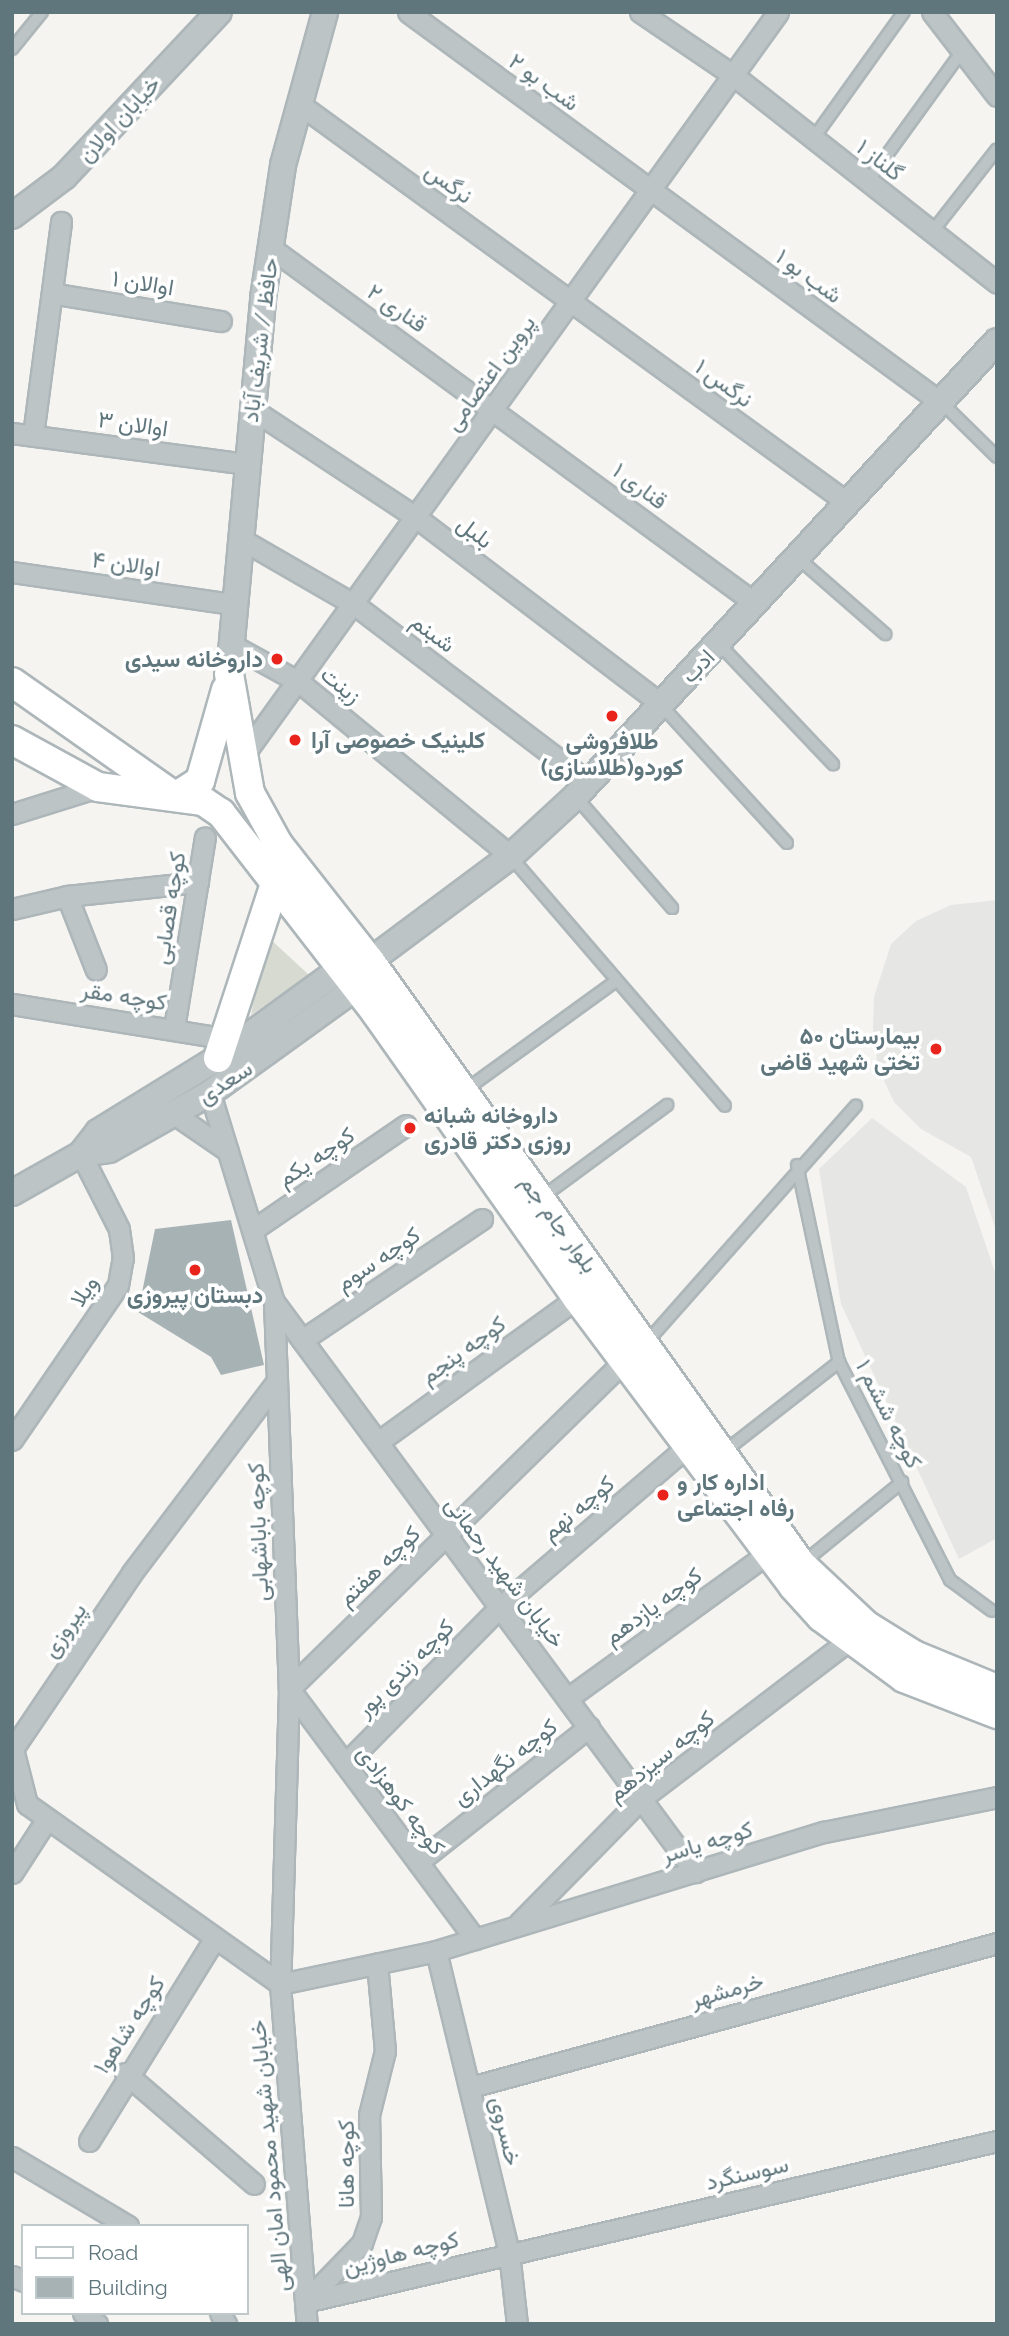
<!DOCTYPE html>
<meta charset="utf-8">
<style>
body{margin:0}
#map{position:relative;width:1009px;height:2336px;overflow:hidden;background:#f5f4f1;font-family:Raleway,Vazirmatn,sans-serif}
div>[style]{position:absolute}
.built>*{inset:0;background:#e6e6e5}
.green>*{inset:0;background:#d6dad0}
.building>*{inset:0;background:#a7b2b5}
.roads{filter:drop-shadow(2px 0 #adb6b9) drop-shadow(-2px 0 #adb6b9) drop-shadow(0 2px #adb6b9) drop-shadow(0 -2px #adb6b9)}
.service>*{height:10px;margin:-5px;padding:0 5px;transform-origin:5px;border-radius:5px;background:#bdc4c6}
.minor>*{height:19px;margin:-9.5px;padding:0 9.5px;transform-origin:9.5px;border-radius:9.5px;background:#bdc4c6}
.tertiary>*{height:24px;margin:-12px;padding:0 12px;transform-origin:12px;border-radius:12px;background:#bdc4c6}
.secondary>*{height:28px;margin:-14px;padding:0 14px;transform-origin:14px;border-radius:14px;background:#fff}
.dots>*{width:19px;height:19px;translate:-50% -50%;box-sizing:border-box;border:4px solid #fff;border-radius:50%}
span{translate:-50% -50%;white-space:nowrap;text-align:center;line-height:1.15;-webkit-text-stroke:7px #fff;paint-order:stroke}
.street-label{font-size:23px;color:#5f767d}
.poi-label{font-size:23px;color:#5f767d;font-weight:700}
.right{translate:-100% -50%;text-align:right}
.left{translate:0 -50%;text-align:left}
.frame{position:absolute;inset:0;border:14px solid #5f767d;pointer-events:none}
.legend{position:absolute;left:21px;top:2224px;width:228px;height:91px;box-sizing:border-box;background:#fff;border:2px solid #bfc8cb;margin:0;padding:9px 12px;list-style:none;font-size:21px;color:#5f767d}
.legend li{display:flex;align-items:center;gap:14px;height:35px}
.legend b{width:35px;border:2px solid #bfc8cb}
</style>
<div id="map">
<div class="built">
<i style="clip-path:polygon(997px 900px,997px 1233px,971px 1157px,921px 1129px,894px 1102px,878px 1068px,873px 1030px,874px 997px,891px 944px,916px 921px,951px 905px)"></i>
<i style="clip-path:polygon(872px 1118px,966px 1187px,997px 1278px,997px 1538px,959px 1559px,841px 1304px,819px 1169px)"></i>
</div>
<div class="green">
<i style="clip-path:polygon(267px 936px,309px 975px,251px 1015px)"></i>
</div>
<div class="building">
<i style="clip-path:polygon(231px 1220px,264px 1365px,221px 1375px,211px 1357px,138px 1312px,155px 1229px)"></i>
</div>
<div class="roads">
<div class="service">
<i style="left:12px;top:49px;width:48px;rotate:-51deg"></i>
<i style="left:813px;top:139px;width:156px;rotate:-54.4deg"></i>
<i style="left:868px;top:181px;width:160px;rotate:-54.1deg"></i>
<i style="left:932px;top:232px;width:105px;rotate:-51.9deg"></i>
<i style="left:940px;top:401px;width:80px;rotate:44.5deg"></i>
<i style="left:798px;top:558px;width:116px;rotate:41.1deg"></i>
<i style="left:719px;top:644px;width:166px;rotate:46.5deg"></i>
<i style="left:661px;top:705px;width:187px;rotate:47.6deg"></i>
<i style="left:576px;top:797px;width:147px;rotate:49.1deg"></i>
<i style="left:511px;top:857px;width:328px;rotate:49.3deg"></i>
<i style="left:464px;top:1091px;width:188px;rotate:-35.9deg"></i>
<i style="left:797px;top:1165px;width:201px;rotate:78deg"></i>
<i style="left:839px;top:1362px;width:245px;rotate:63deg"></i>
<i style="left:950px;top:1580px;width:52px;rotate:36.4deg"></i>
<i style="left:541px;top:1198px;width:157px;rotate:-36.4deg"></i>
<i style="left:646px;top:1343px;width:317px;rotate:-48.5deg"></i>
<i style="left:725px;top:1451px;width:145px;rotate:-38deg"></i>
<i style="left:804px;top:1562px;width:127px;rotate:-39.2deg"></i>
</div>
<div class="minor">
<i style="left:408px;top:12px;width:658px;rotate:36.23deg"></i>
<i style="left:640px;top:12px;width:112px;rotate:34.1deg"></i>
<i style="left:733px;top:75px;width:336px;rotate:38.2deg"></i>
<i style="left:932px;top:12px;width:106px;rotate:52.3deg"></i>
<i style="left:298px;top:103px;width:680px;rotate:36.03deg"></i>
<i style="left:271px;top:248px;width:600px;rotate:36.26deg"></i>
<i style="left:56px;top:294px;width:167px;rotate:9.3deg"></i>
<i style="left:252px;top:409px;width:198px;rotate:33.4deg"></i>
<i style="left:417px;top:518px;width:307px;rotate:37.3deg"></i>
<i style="left:12px;top:433px;width:236px;rotate:7.5deg"></i>
<i style="left:33px;top:435px;width:215px;rotate:-82.5deg"></i>
<i style="left:239px;top:538px;width:134px;rotate:30deg"></i>
<i style="left:355px;top:605px;width:293px;rotate:37.2deg"></i>
<i style="left:12px;top:572px;width:222px;rotate:8.3deg"></i>
<i style="left:230px;top:644px;width:79px;rotate:28.8deg"></i>
<i style="left:299px;top:682px;width:274px;rotate:39.4deg"></i>
<i style="left:240px;top:760px;width:921px;rotate:-54.27deg"></i>
<i style="left:12px;top:814px;width:90px;rotate:-17.4deg"></i>
<i style="left:67px;top:896px;width:79px;rotate:68.6deg"></i>
<i style="left:12px;top:909px;width:57px;rotate:-13.3deg"></i>
<i style="left:67px;top:896px;width:132px;rotate:-6.1deg"></i>
<i style="left:12px;top:1004px;width:218px;rotate:9.2deg"></i>
<i style="left:174px;top:1028px;width:193px;rotate:-80.8deg"></i>
<i style="left:210px;top:1093px;width:219px;rotate:73deg"></i>
<i style="left:274px;top:1302px;width:387px;rotate:87.8deg"></i>
<i style="left:289px;top:1689px;width:295px;rotate:91.7deg"></i>
<i style="left:280px;top:1984px;width:341px;rotate:85.5deg"></i>
<i style="left:174px;top:1114px;width:65px;rotate:34.4deg"></i>
<i style="left:254px;top:1229px;width:184px;rotate:-34.4deg"></i>
<i style="left:274px;top:1302px;width:709px;rotate:53.55deg"></i>
<i style="left:302px;top:1340px;width:217px;rotate:-33.9deg"></i>
<i style="left:277px;top:1381px;width:241px;rotate:127.1deg"></i>
<i style="left:132px;top:1573px;width:212px;rotate:124.1deg"></i>
<i style="left:13px;top:1749px;width:57px;rotate:75.7deg"></i>
<i style="left:27px;top:1804px;width:310px;rotate:35.4deg"></i>
<i style="left:12px;top:1440px;width:188px;rotate:-55.6deg"></i>
<i style="left:118px;top:1285px;width:27px;rotate:-80deg"></i>
<i style="left:123px;top:1258px;width:29px;rotate:-98deg"></i>
<i style="left:119px;top:1229px;width:84px;rotate:-116.9deg"></i>
<i style="left:378px;top:1442px;width:246px;rotate:-35.9deg"></i>
<i style="left:568px;top:1698px;width:247px;rotate:-35.9deg"></i>
<i style="left:345px;top:1764px;width:221px;rotate:-45.4deg"></i>
<i style="left:500px;top:1607px;width:248px;rotate:-40.6deg"></i>
<i style="left:418px;top:1862px;width:218px;rotate:-38.3deg"></i>
<i style="left:12px;top:1873px;width:64px;rotate:-57.1deg"></i>
<i style="left:519px;top:1923px;width:175px;rotate:-45.5deg"></i>
<i style="left:642px;top:1798px;width:263px;rotate:-37.3deg"></i>
<i style="left:475px;top:1939px;width:312px;rotate:-126.6deg"></i>
<i style="left:289px;top:1689px;width:469px;rotate:-44.4deg"></i>
<i style="left:436px;top:1951px;width:310px;rotate:76.4deg"></i>
<i style="left:509px;top:2252px;width:72px;rotate:83.7deg"></i>
<i style="left:280px;top:1984px;width:159px;rotate:-11.9deg"></i>
<i style="left:436px;top:1951px;width:406px;rotate:-17.1deg"></i>
<i style="left:824px;top:1832px;width:177px;rotate:-11.4deg"></i>
<i style="left:125px;top:2073px;width:170px;rotate:40.7deg"></i>
<i style="left:471px;top:2087px;width:545px;rotate:-15.31deg"></i>
<i style="left:89px;top:2141px;width:239px;rotate:-58.2deg"></i>
<i style="left:12px;top:2157px;width:135px;rotate:30.7deg"></i>
<i style="left:12px;top:2276px;width:12px;rotate:24deg"></i>
<i style="left:306px;top:2301px;width:81px;rotate:-46deg"></i>
<i style="left:362px;top:2243px;width:28px;rotate:-71deg"></i>
<i style="left:371px;top:2217px;width:102px;rotate:-91.1deg"></i>
<i style="left:369px;top:2115px;width:66px;rotate:-76deg"></i>
<i style="left:385px;top:2051px;width:88px;rotate:-95.2deg"></i>
<i style="left:305px;top:2302px;width:710px;rotate:-13.1deg"></i>
<i style="left:83px;top:2313px;width:18px;rotate:38deg"></i>
<i style="left:220px;top:2313px;width:13px;rotate:61deg"></i>
</div>
<div class="tertiary">
<i style="left:12px;top:216px;width:65px;rotate:-36.9deg"></i>
<i style="left:64px;top:177px;width:226px;rotate:-46.8deg"></i>
<i style="left:229px;top:674px;width:378px;rotate:-84.8deg"></i>
<i style="left:263px;top:298px;width:134px;rotate:-81.4deg"></i>
<i style="left:283px;top:165px;width:159px;rotate:-74.6deg"></i>
<i style="left:81px;top:1154px;width:28px;rotate:-52deg"></i>
<i style="left:98px;top:1132px;width:141px;rotate:-31.7deg"></i>
<i style="left:218px;top:1058px;width:153px;rotate:-36deg"></i>
<i style="left:342px;top:968px;width:29px;rotate:-14deg"></i>
<i style="left:370px;top:961px;width:176px;rotate:-36.7deg"></i>
<i style="left:511px;top:856px;width:87px;rotate:-42.7deg"></i>
<i style="left:575px;top:797px;width:621px;rotate:-47.22deg"></i>
<i style="left:12px;top:1193px;width:79px;rotate:-29.5deg"></i>
<i style="left:81px;top:1154px;width:28px;rotate:-8deg"></i>
<i style="left:109px;top:1150px;width:116px;rotate:-29.4deg"></i>
<i style="left:210px;top:1093px;width:181px;rotate:-35.8deg"></i>
<i style="left:357px;top:987px;width:18px;rotate:-63deg"></i>
</div>
<div class="secondary">
<i style="left:229px;top:674px;width:121px;rotate:80deg"></i>
<i style="left:250px;top:793px;width:58px;rotate:61.2deg"></i>
<i style="left:278px;top:844px;width:149px;rotate:51.8deg"></i>
<i style="left:370px;top:961px;width:741px;rotate:54.44deg"></i>
<i style="left:801px;top:1564px;width:89px;rotate:43.2deg"></i>
<i style="left:866px;top:1625px;width:57px;rotate:32deg"></i>
<i style="left:914px;top:1655px;width:90px;rotate:22.3deg"></i>
<i style="left:12px;top:682px;width:193px;rotate:35.1deg"></i>
<i style="left:12px;top:740px;width:98px;rotate:28.7deg"></i>
<i style="left:98px;top:787px;width:106px;rotate:7.6deg"></i>
<i style="left:203px;top:801px;width:22px;rotate:34deg"></i>
<i style="left:221px;top:813px;width:253px;rotate:52.2deg"></i>
<i style="left:376px;top:1013px;width:349px;rotate:54.8deg"></i>
<i style="left:577px;top:1298px;width:360px;rotate:53.1deg"></i>
<i style="left:793px;top:1586px;width:42px;rotate:47.9deg"></i>
<i style="left:821px;top:1617px;width:103px;rotate:36.3deg"></i>
<i style="left:904px;top:1678px;width:100px;rotate:21.2deg"></i>
<i style="left:175px;top:797px;width:30px;rotate:-33deg"></i>
<i style="left:200px;top:781px;width:95px;rotate:-74.1deg"></i>
<i style="left:218px;top:1058px;width:183px;rotate:-71.9deg"></i>
</div>
</div>
<div class="dots">
<i style="left:277px;top:659px;background:#e9241d"></i>
<i style="left:612px;top:716px;background:#e9241d"></i>
<i style="left:295px;top:740px;background:#e9241d"></i>
<i style="left:936px;top:1049px;background:#e9241d"></i>
<i style="left:410px;top:1128px;background:#e9241d"></i>
<i style="left:195px;top:1270px;background:#e9241d"></i>
<i style="left:663px;top:1495px;background:#e9241d"></i>
</div>
<div class="street-label">
<span style="left:544px;top:82px;rotate:36deg">شب بو ۲</span>
<span style="left:119px;top:119px;rotate:-47deg">خیابان اولان</span>
<span style="left:880px;top:160px;rotate:38deg">گلناز ۱</span>
<span style="left:449px;top:183px;rotate:36deg">نرگس</span>
<span style="left:809px;top:276px;rotate:36deg">شب بو ۱</span>
<span style="left:143px;top:283px;rotate:9deg">اوالان ۱</span>
<span style="left:397px;top:308px;rotate:35deg">قناری ۲</span>
<span style="left:260px;top:340px;rotate:-83deg">حافظ / شریف آباد</span>
<span style="left:490px;top:373px;rotate:-54deg">پروین اعتصامی</span>
<span style="left:724px;top:383px;rotate:36deg">نرگس ۱</span>
<span style="left:133px;top:424px;rotate:8deg">اوالان ۳</span>
<span style="left:640px;top:486px;rotate:37deg">قناری ۱</span>
<span style="left:475px;top:532px;rotate:37deg">بلبل</span>
<span style="left:126px;top:564px;rotate:8deg">اوالان ۴</span>
<span style="left:433px;top:633px;rotate:37deg">شبنم</span>
<span style="left:698px;top:666px;rotate:-46deg">ادب</span>
<span style="left:341px;top:685px;rotate:40deg">زینت</span>
<span style="left:169px;top:908px;rotate:-81deg">کوچه قصابی</span>
<span style="left:124px;top:996px;rotate:9deg">کوچه مقر</span>
<span style="left:225px;top:1082px;rotate:-33deg">سعدی</span>
<span style="left:316px;top:1157px;rotate:-34deg">کوچه یکم</span>
<span style="left:559px;top:1224px;rotate:54deg">بلوار جام جم</span>
<span style="left:378px;top:1259px;rotate:-34deg">کوچه سوم</span>
<span style="left:84px;top:1291px;rotate:-57deg">ویلا</span>
<span style="left:463px;top:1350px;rotate:-36deg">کوچه پنجم</span>
<span style="left:889px;top:1414px;rotate:63deg">کوچه ششم ۱</span>
<span style="left:578px;top:1508px;rotate:-40deg">کوچه نهم</span>
<span style="left:258px;top:1532px;rotate:-92deg">کوچه باباشهابی</span>
<span style="left:379px;top:1566px;rotate:-44deg">کوچه هفتم</span>
<span style="left:505px;top:1572px;rotate:53deg">خیابان شهید رحمانی</span>
<span style="left:653px;top:1606px;rotate:-36deg">کوچه یازدهم</span>
<span style="left:64px;top:1630px;rotate:-56deg">پیروزی</span>
<span style="left:405px;top:1668px;rotate:-45deg">کوچه زندی پور</span>
<span style="left:661px;top:1756px;rotate:-39deg">کوچه سیزدهم</span>
<span style="left:505px;top:1762px;rotate:-38deg">کوچه نگهداری</span>
<span style="left:401px;top:1800px;rotate:53deg">کوچه کوهزادی</span>
<span style="left:707px;top:1842px;rotate:-17deg">کوچه یاسر</span>
<span style="left:727px;top:1990px;rotate:-16deg">خرمشهر</span>
<span style="left:129px;top:2025px;rotate:-57deg">کوچه شاهو۱</span>
<span style="left:506px;top:2131px;rotate:77deg">خسروی</span>
<span style="left:269px;top:2156px;rotate:-95deg">خیابان شهید محمود امان الهی</span>
<span style="left:346px;top:2164px;rotate:-90deg">کوچه هانا</span>
<span style="left:747px;top:2173px;rotate:-13deg">سوسنگرد</span>
<span style="left:401px;top:2253px;rotate:-14deg">کوچه هاوژین</span>
</div>
<div class="poi-label">
<span class="right" style="left:263px;top:659px">داروخانه سیدی</span>
<span class="left" style="left:311px;top:740px">کلینیک خصوصی آرا</span>
<span style="left:612px;top:754px">طلافروشی<br>کوردو(طلاسازی)</span>
<span class="right" style="left:920px;top:1049px">بیمارستان ۵۰<br>تختی شهید قاضی</span>
<span class="left" style="left:424px;top:1128px">داروخانه شبانه<br>روزی دکتر قادری</span>
<span style="left:195px;top:1295px">دبستان پیروزی</span>
<span class="left" style="left:677px;top:1495px">اداره کار و<br>رفاه اجتماعی</span>
</div>
<div class="frame"></div>
<ul class="legend">
<li><b style="height:9px;background:#fff"></b>Road</li>
<li><b style="height:19px;background:#a7b2b5"></b>Building</li>
</ul>
</div>
